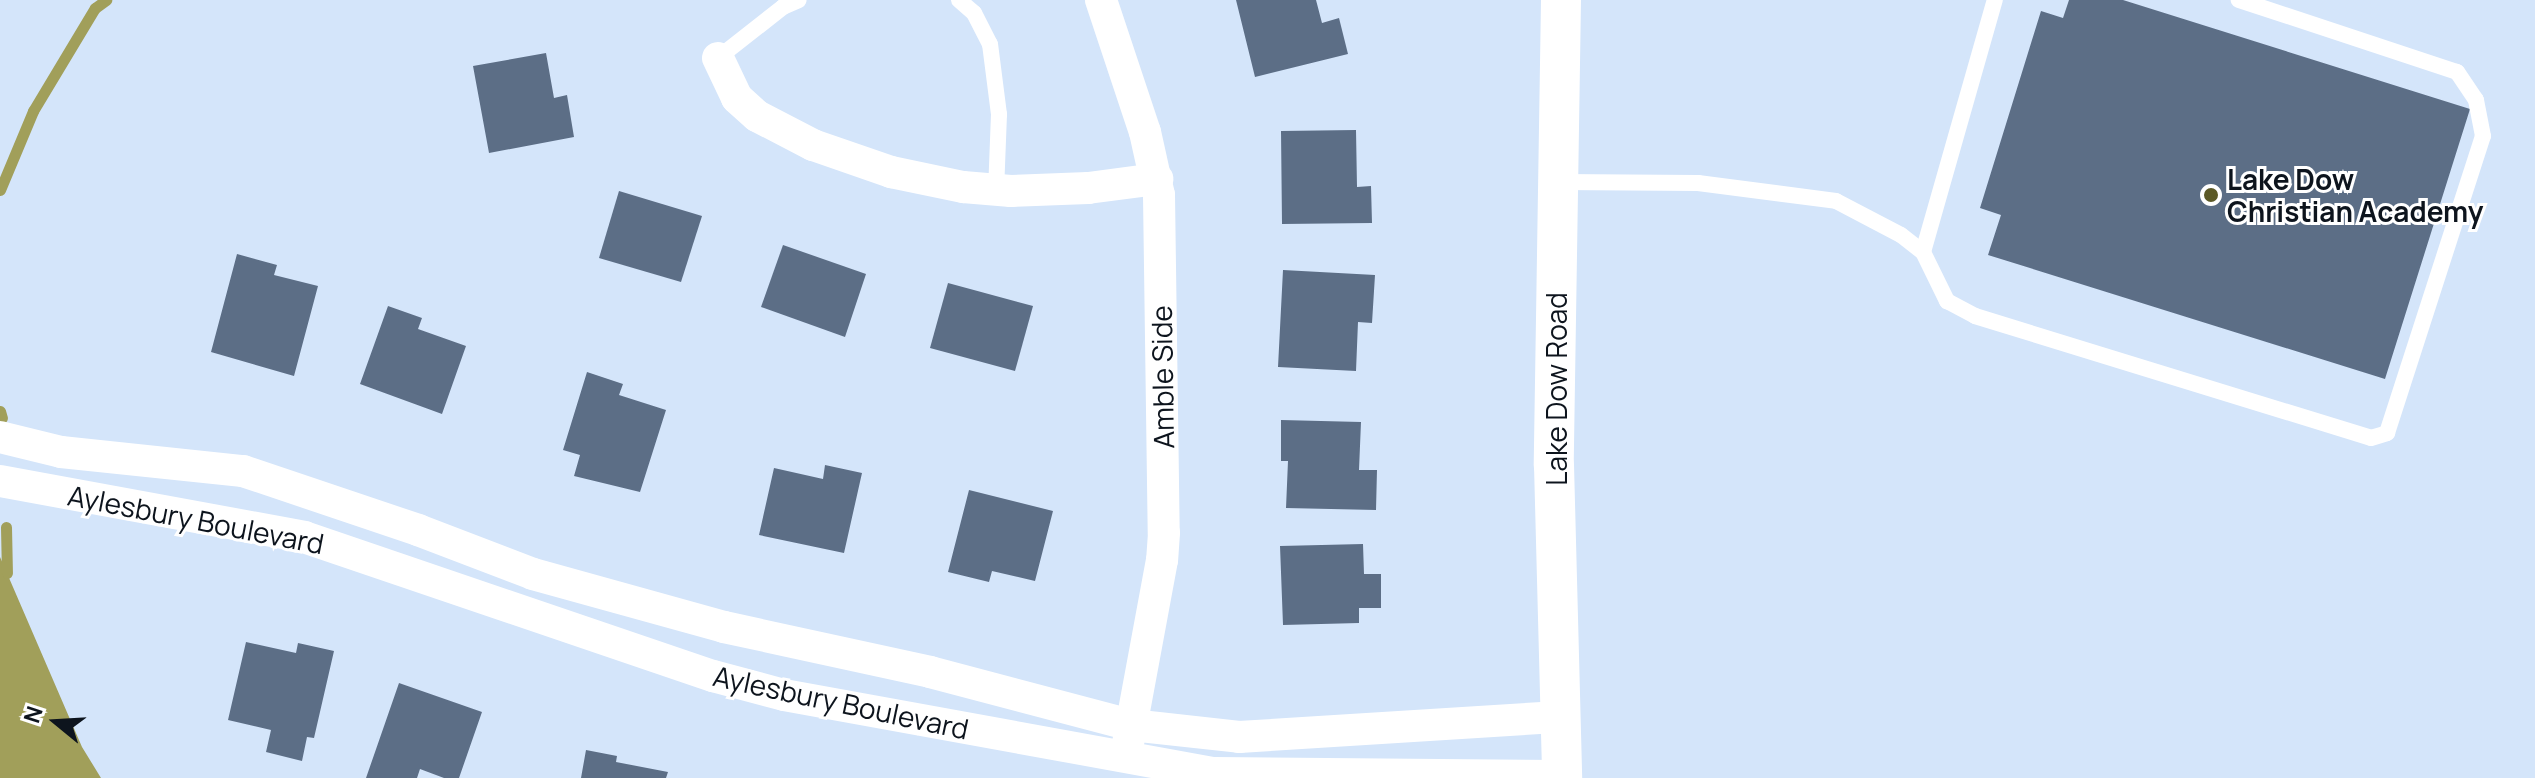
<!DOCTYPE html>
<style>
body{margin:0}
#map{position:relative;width:2535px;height:778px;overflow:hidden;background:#d4e5fa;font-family:Manrope,sans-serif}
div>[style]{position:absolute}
.water>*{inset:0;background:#a19f5a}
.stream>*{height:11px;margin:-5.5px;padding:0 5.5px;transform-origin:5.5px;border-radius:5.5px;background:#a19f5a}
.building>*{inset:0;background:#5c6e86}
.service>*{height:16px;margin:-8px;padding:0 8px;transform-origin:8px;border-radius:8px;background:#fff}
.minor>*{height:32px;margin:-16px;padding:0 16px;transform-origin:16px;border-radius:16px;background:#fff}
.tertiary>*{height:40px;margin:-20px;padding:0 20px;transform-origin:20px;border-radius:20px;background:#fff}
.dots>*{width:22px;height:22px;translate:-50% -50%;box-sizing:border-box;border:4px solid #fff;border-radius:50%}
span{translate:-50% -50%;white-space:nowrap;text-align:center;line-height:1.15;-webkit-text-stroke:6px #fff;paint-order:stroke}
.poi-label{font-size:28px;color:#0d141d;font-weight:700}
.left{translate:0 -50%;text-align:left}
.street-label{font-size:28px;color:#0d141d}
.north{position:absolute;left:16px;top:682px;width:80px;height:80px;-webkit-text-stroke:6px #fff;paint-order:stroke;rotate:288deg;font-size:22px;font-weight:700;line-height:32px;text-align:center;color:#0d141d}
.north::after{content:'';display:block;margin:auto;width:28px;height:36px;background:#0d141d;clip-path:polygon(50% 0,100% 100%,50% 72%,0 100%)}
</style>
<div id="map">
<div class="water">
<i style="clip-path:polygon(0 557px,82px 747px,101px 778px,0 778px)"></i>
</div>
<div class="stream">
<i style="left:0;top:190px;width:86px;rotate:-67.3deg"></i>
<i style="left:33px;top:111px;width:120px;rotate:-59deg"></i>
<i style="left:95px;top:8px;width:14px;rotate:-36deg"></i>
<i style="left:0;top:411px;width:7px;rotate:74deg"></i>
<i style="left:6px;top:527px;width:46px;rotate:88.8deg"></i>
</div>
<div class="building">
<i style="clip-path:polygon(1236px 0,1316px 0,1322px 23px,1339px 18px,1348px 54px,1255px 77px)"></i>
<i style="clip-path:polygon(2069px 0,2123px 0,2470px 109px,2385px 379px,1988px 255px,2001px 215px,1980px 208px,2041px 11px,2063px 18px)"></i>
<i style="clip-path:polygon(546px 53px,554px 98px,567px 95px,574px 137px,489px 153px,473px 66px)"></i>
<i style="clip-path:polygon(1356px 130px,1357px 187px,1371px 186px,1372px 223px,1282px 224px,1281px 131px)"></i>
<i style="clip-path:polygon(619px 191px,702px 216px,681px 282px,599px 258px)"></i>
<i style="clip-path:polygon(783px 245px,866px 274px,845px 337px,761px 307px)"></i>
<i style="clip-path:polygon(237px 254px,277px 265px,274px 275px,318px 286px,294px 376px,211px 352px)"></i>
<i style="clip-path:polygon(1283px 270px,1375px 275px,1372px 323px,1358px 322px,1356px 371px,1278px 367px)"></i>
<i style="clip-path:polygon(948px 283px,1033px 306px,1015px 371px,930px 348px)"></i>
<i style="clip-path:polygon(388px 306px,422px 318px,418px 329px,466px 346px,442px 414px,360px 384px)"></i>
<i style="clip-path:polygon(587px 372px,623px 384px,619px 395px,666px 410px,640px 492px,574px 476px,580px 455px,563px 450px)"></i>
<i style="clip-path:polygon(1281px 420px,1361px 422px,1359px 470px,1377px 470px,1376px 510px,1286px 508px,1288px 461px,1281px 461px)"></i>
<i style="clip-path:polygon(825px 465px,862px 473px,844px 553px,759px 535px,774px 468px,823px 479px)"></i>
<i style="clip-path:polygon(969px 490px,1053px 511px,1035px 581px,992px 571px,989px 582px,948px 572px)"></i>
<i style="clip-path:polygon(1363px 544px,1364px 574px,1381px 574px,1381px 608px,1359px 608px,1359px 623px,1283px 625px,1280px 546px)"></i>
<i style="clip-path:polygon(246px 642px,296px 653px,298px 643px,334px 651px,314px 738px,307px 737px,302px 761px,266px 752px,271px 730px,228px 720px)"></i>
<i style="clip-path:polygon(399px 683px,482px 712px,459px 778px,444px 778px,420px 769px,417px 778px,366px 778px)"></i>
<i style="clip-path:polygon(586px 750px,617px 756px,616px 762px,668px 772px,666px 778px,581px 778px)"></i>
</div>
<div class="service">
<i style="left:959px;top:0;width:20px;rotate:41deg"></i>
<i style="left:974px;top:13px;width:35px;rotate:63deg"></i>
<i style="left:990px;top:44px;width:71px;rotate:82.7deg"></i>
<i style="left:999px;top:114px;width:77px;rotate:92.2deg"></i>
<i style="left:718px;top:58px;width:83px;rotate:-38.1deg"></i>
<i style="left:783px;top:7px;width:17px;rotate:-24deg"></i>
<i style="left:1559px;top:182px;width:139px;rotate:0.4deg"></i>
<i style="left:1698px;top:183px;width:139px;rotate:7.4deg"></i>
<i style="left:1836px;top:201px;width:73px;rotate:27.6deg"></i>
<i style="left:1901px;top:235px;width:28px;rotate:38deg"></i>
<i style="left:1923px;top:252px;width:55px;rotate:63.9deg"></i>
<i style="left:1947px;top:301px;width:32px;rotate:28deg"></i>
<i style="left:1975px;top:316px;width:414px;rotate:17.1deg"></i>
<i style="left:2371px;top:438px;width:17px;rotate:-17deg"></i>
<i style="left:2387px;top:433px;width:312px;rotate:-72.1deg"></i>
<i style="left:2483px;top:136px;width:37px;rotate:-101deg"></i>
<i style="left:2476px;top:100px;width:34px;rotate:-124deg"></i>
<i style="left:2457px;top:72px;width:230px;rotate:-161.7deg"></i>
<i style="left:1923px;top:252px;width:262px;rotate:-74.1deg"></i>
</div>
<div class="minor">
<i style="left:1101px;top:0;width:139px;rotate:71.6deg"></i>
<i style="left:1145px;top:132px;width:65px;rotate:77.5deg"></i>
<i style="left:1159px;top:195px;width:338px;rotate:89.2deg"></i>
<i style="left:1164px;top:533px;width:27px;rotate:94deg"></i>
<i style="left:1162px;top:560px;width:187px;rotate:100.5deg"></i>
<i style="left:718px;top:58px;width:44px;rotate:64.6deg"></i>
<i style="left:737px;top:98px;width:27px;rotate:42deg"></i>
<i style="left:757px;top:116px;width:63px;rotate:27.4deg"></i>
<i style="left:813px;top:145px;width:83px;rotate:19.1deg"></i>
<i style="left:891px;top:172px;width:74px;rotate:11.8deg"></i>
<i style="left:963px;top:187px;width:48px;rotate:4.8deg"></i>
<i style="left:1011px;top:191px;width:77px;rotate:-2.2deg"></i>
<i style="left:1088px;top:188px;width:70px;rotate:-7.4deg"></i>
<i style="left:0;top:437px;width:63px;rotate:13.8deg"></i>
<i style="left:61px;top:452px;width:183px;rotate:6deg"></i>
<i style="left:243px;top:471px;width:185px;rotate:18.6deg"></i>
<i style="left:418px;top:530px;width:123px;rotate:20.9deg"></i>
<i style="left:533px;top:574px;width:198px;rotate:15.5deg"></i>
<i style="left:724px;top:627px;width:211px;rotate:12.3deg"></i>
<i style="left:930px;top:672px;width:208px;rotate:14.8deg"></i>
<i style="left:1131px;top:725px;width:109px;rotate:6.3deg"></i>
<i style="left:1239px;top:737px;width:321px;rotate:-3.6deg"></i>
<i style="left:0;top:481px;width:309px;rotate:10.4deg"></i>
<i style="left:304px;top:537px;width:432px;rotate:18.8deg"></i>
<i style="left:713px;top:676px;width:73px;rotate:15deg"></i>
<i style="left:784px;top:695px;width:437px;rotate:10.3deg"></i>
<i style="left:1214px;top:773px;width:348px;rotate:0.5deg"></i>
</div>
<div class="tertiary">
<i style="left:1561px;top:0;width:465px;rotate:90.9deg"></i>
<i style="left:1554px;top:465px;width:313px;rotate:88.5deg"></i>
</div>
<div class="dots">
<i style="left:2211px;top:195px;background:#5b5926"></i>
</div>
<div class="poi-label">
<span class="left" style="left:2227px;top:195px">Lake Dow<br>Christian Academy</span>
</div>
<div class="street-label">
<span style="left:1162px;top:377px;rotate:-91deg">Amble Side</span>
<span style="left:1556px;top:389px;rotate:-90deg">Lake Dow Road</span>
<span style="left:196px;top:519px;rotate:11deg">Aylesbury Boulevard</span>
<span style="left:841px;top:702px;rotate:12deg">Aylesbury Boulevard</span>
</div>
<div class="north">N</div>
</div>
